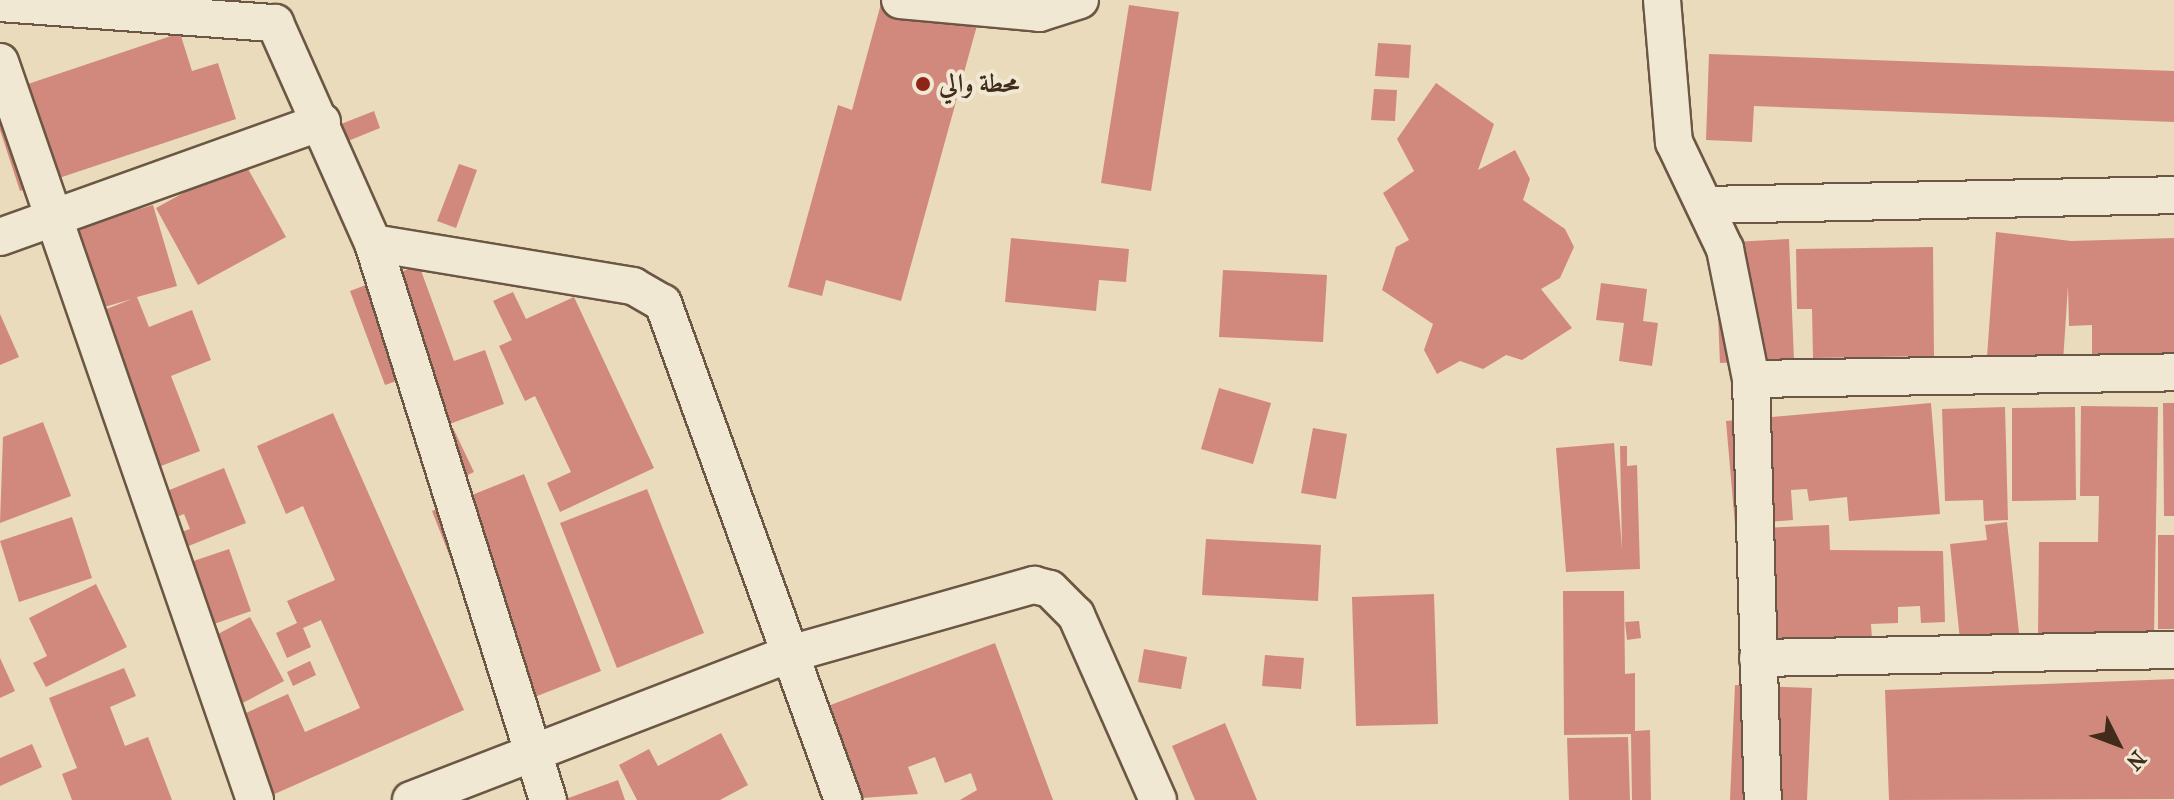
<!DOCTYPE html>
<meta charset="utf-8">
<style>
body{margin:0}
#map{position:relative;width:2174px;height:800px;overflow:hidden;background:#e9dbbb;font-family:"IM FELL French Canon",Amiri,serif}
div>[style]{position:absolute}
.building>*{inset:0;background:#d2897d}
.roads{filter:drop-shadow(2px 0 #6b5743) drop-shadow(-2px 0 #6b5743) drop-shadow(0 2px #6b5743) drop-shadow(0 -2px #6b5743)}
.minor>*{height:36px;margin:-18px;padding:0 18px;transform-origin:18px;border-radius:18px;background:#f1e8d3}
.dots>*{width:22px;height:22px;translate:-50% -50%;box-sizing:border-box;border:4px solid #f1e8d3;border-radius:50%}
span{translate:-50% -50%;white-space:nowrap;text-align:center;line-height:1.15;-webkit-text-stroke:8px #f1e8d3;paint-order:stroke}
.poi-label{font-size:26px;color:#412b1b;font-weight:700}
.left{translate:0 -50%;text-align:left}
.north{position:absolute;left:2078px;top:704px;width:80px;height:80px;-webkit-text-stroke:6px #f1e8d3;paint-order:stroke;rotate:132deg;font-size:22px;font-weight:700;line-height:32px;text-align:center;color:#412b1b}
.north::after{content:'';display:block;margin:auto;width:28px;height:36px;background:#412b1b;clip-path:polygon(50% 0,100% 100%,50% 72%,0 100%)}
</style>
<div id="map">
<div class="building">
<i style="clip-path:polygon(882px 0,984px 0,901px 301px,826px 280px,822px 296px,788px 287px,838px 105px,852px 110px)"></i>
<i style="clip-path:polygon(1129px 5px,1179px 12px,1151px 191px,1101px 183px)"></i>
<i style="clip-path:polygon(180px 33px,192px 71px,218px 63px,236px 119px,20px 191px,0 130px,0 72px,13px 89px)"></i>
<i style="clip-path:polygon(1378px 43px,1411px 45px,1409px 78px,1375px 76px)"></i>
<i style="clip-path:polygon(1709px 54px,2174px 71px,2174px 122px,1754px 106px,1752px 142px,1706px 140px)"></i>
<i style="clip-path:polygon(1436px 83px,1494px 124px,1478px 170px,1515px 150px,1530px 179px,1523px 200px,1565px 229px,1574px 247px,1560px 278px,1541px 289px,1572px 328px,1522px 360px,1506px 355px,1483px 369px,1460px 361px,1437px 374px,1424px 350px,1433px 324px,1382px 290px,1396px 247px,1409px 240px,1383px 193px,1414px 171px,1397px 139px)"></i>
<i style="clip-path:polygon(1374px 89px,1397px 90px,1395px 121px,1371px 120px)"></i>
<i style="clip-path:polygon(374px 111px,380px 128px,343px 143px,336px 126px)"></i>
<i style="clip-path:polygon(243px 160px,286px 237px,198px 285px,156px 208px)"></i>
<i style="clip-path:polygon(459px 164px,477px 170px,456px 228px,437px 221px)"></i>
<i style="clip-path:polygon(153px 205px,177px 286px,137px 297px,149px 327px,192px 310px,211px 360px,171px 376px,200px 451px,135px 476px,76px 321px,132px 299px,70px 317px,46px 237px)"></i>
<i style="clip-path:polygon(1996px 232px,2071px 241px,2174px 238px,2174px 355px,2092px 357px,2092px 325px,2069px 326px,2068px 286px,2063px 362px,1987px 357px)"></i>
<i style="clip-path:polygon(1011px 238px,1129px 249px,1126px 282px,1099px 280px,1096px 311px,1005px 302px)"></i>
<i style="clip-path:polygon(1789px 239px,1794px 360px,1720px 363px,1715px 243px)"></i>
<i style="clip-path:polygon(1933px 247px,1934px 356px,1813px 358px,1812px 309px,1797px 309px,1796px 249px)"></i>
<i style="clip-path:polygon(419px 265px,454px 361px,485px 350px,504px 404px,425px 433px,405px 378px,385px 385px,350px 291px)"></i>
<i style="clip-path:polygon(1223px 270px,1327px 275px,1323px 342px,1219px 337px)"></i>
<i style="clip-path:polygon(1601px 283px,1647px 289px,1643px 321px,1658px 323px,1652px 366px,1619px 361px,1624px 323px,1596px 320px)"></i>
<i style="clip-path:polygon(513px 292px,526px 319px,574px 297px,654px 468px,560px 512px,547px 483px,571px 472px,535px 396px,525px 401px,499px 346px,512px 340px,493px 301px)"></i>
<i style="clip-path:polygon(0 314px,19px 357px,0 365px)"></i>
<i style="clip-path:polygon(1219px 388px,1271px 403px,1253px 464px,1201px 449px)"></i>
<i style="clip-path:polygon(1931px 403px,1940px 514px,1849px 521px,1847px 497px,1809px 501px,1807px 489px,1791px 490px,1793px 520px,1735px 525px,1726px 421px)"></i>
<i style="clip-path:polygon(2163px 403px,2174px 403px,2174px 516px,2164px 516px)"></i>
<i style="clip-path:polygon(2081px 406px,2158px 407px,2154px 635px,2038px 634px,2039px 542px,2098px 542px,2099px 496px,2080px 496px)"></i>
<i style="clip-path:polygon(2005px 407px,2008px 520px,1984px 521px,1983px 500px,1945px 501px,1942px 409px)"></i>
<i style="clip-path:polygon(2075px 407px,2076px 500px,2012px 501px,2012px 408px)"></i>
<i style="clip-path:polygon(333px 413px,464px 710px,261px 800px,217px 726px,288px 694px,305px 732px,360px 708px,321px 620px,303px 628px,311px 647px,287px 658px,276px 633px,297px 623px,287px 601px,335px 580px,303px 506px,286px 514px,257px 446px)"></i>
<i style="clip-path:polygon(43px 422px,71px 496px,0 523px,3px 437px)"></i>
<i style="clip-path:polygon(453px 428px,474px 472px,436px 490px,415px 446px)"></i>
<i style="clip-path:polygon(1313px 428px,1347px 434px,1336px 499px,1301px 493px)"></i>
<i style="clip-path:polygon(1614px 443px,1622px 550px,1620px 446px,1627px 446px,1627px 466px,1637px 465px,1640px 569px,1566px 572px,1556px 448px)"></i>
<i style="clip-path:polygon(224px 468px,246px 523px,176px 551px,170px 536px,190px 529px,184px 514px,162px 523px,152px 497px)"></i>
<i style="clip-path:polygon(524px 474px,601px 671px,509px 707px,432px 511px)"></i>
<i style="clip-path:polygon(647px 489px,704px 633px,617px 668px,560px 523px)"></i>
<i style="clip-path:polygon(72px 517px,92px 578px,19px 602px,0 541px)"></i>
<i style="clip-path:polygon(2007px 522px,2019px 633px,1960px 640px,1950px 544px,1987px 540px,1985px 525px)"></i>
<i style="clip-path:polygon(1829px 525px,1830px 550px,1943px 551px,1945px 622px,1921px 623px,1920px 606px,1898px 607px,1898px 623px,1871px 624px,1872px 639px,1741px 644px,1737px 529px)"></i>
<i style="clip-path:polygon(2158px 535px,2174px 535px,2174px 629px,2158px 629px)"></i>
<i style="clip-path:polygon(1206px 539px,1321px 545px,1318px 601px,1202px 595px)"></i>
<i style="clip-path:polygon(229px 549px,251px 611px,194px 631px,173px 568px)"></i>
<i style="clip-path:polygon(96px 584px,127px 647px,46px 687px,33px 663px,47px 656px,29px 618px)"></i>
<i style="clip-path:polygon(1563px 591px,1624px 591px,1625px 674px,1635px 673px,1635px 731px,1650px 730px,1651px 800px,1632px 800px,1631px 734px,1564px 735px)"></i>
<i style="clip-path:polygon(1434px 594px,1438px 724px,1356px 726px,1352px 597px)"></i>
<i style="clip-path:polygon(250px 617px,284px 681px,220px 715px,186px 651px)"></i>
<i style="clip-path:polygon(1639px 621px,1641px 638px,1627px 640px,1625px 622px)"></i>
<i style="clip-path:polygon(995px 643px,1053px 800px,960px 800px,977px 790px,971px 773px,945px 783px,935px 757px,908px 767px,918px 794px,834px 800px,796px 718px)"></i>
<i style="clip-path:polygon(1144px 649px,1187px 657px,1181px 689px,1138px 682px)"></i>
<i style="clip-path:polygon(1265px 655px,1304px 658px,1301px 689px,1262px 686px)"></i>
<i style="clip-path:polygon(0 658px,15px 691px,0 698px)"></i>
<i style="clip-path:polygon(310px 661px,316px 675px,293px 686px,287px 672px)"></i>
<i style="clip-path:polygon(124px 668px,136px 696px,110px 707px,125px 746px,148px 737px,172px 800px,72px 800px,62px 774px,77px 768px,49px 698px)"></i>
<i style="clip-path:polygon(2174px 679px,2174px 799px,1889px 800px,1885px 690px)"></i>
<i style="clip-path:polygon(1735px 685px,1812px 688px,1807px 800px,1730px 800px)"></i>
<i style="clip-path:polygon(1225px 723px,1257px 800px,1195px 800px,1172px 746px)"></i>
<i style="clip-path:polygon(721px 733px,748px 785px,720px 800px,637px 800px,619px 765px,649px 749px,658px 766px)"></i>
<i style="clip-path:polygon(1628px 737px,1630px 800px,1569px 800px,1567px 738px)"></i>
<i style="clip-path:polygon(32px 744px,42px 767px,0 786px,0 758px)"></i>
<i style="clip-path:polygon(618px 780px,625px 800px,563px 800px)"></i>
</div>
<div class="roads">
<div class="minor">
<i style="left:900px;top:0;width:140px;rotate:5.3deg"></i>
<i style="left:1039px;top:13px;width:43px;rotate:-17.6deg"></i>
<i style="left:1662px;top:0;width:143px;rotate:85.2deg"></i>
<i style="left:1674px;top:142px;width:119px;rotate:64.5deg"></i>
<i style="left:1725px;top:249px;width:133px;rotate:78.7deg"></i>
<i style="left:1751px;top:379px;width:421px;rotate:88.4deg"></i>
<i style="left:0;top:3px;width:276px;rotate:4.2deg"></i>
<i style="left:275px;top:23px;width:241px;rotate:66deg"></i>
<i style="left:373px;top:243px;width:584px;rotate:72.56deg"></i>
<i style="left:0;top:62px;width:781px;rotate:70.94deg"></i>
<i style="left:1705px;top:205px;width:469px;rotate:-1.2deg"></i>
<i style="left:0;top:237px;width:342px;rotate:-19.7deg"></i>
<i style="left:373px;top:243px;width:264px;rotate:9.4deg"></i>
<i style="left:633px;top:286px;width:34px;rotate:30deg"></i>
<i style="left:663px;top:303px;width:529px;rotate:70.09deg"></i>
<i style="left:1751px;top:379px;width:423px;rotate:-0.9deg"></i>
<i style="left:1758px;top:658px;width:416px;rotate:-1.1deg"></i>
<i style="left:411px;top:800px;width:402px;rotate:-21.1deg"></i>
<i style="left:786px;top:655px;width:258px;rotate:-15.8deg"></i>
<i style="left:1034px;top:585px;width:16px;rotate:14deg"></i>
<i style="left:1050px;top:589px;width:37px;rotate:45deg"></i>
<i style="left:1076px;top:615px;width:202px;rotate:66.1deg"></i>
</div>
</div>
<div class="dots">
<i style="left:923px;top:84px;background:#8f2418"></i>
</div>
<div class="poi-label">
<span class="left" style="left:939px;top:84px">محطة والي</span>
</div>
<div class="north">N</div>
</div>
